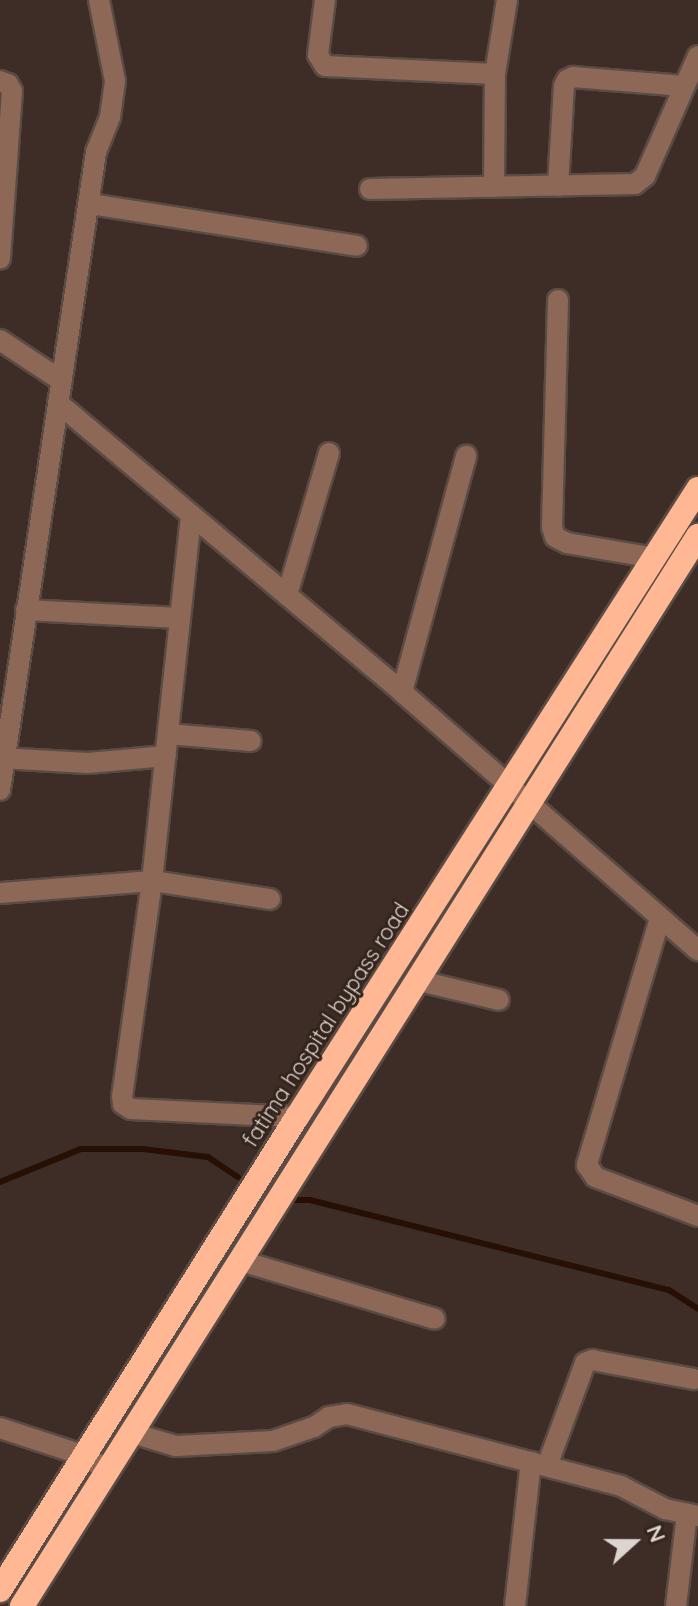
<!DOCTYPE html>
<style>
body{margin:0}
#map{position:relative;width:698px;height:1606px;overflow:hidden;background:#3d2d26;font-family:Quicksand,sans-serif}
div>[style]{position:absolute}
.stream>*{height:6px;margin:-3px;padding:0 3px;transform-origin:3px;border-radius:3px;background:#280f03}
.roads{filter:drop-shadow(2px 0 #5a4b44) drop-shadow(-2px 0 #5a4b44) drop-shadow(0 2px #5a4b44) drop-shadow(0 -2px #5a4b44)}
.minor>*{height:20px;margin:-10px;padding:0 10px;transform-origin:10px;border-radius:10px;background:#8d6857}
.highway>*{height:24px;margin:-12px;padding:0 12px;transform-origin:12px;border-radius:12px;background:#ffb794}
span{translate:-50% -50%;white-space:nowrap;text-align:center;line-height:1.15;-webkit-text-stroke:6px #33241c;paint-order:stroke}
.street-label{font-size:22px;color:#ded4cf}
.north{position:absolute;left:594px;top:1502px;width:80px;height:80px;-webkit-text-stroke:6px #33241c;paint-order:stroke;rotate:69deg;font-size:22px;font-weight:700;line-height:32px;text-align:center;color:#ded4cf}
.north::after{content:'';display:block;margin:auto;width:28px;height:36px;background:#ded4cf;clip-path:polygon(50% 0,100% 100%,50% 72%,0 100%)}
</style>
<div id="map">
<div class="stream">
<i style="left:0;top:1182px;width:87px;rotate:-22.2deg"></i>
<i style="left:81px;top:1149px;width:62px"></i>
<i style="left:143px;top:1149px;width:65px;rotate:7deg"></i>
<i style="left:208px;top:1157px;width:36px;rotate:34deg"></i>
<i style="left:291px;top:1200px;width:19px"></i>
<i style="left:310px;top:1200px;width:370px;rotate:14.1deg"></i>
<i style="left:669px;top:1290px;width:35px;rotate:33deg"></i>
</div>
<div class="roads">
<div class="minor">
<i style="left:325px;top:0;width:55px;rotate:97.3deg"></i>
<i style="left:318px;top:55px;width:13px;rotate:58deg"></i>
<i style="left:325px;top:66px;width:170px;rotate:2.7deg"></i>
<i style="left:0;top:81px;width:9px;rotate:21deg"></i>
<i style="left:8px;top:84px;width:8px;rotate:60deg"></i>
<i style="left:12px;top:91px;width:168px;rotate:94.1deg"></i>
<i style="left:558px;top:186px;width:100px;rotate:-86.6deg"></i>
<i style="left:564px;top:86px;width:7px;rotate:-63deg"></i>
<i style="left:567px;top:80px;width:7px;rotate:-27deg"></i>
<i style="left:573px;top:77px;width:111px;rotate:4.6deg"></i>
<i style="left:494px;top:187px;width:113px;rotate:-89.5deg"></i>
<i style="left:495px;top:74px;width:75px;rotate:-80.8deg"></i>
<i style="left:370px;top:189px;width:265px;rotate:-1.1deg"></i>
<i style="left:635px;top:184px;width:13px;rotate:-39deg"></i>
<i style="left:645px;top:176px;width:131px;rotate:-66.2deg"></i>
<i style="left:90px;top:204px;width:270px;rotate:8.9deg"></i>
<i style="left:558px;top:300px;width:227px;rotate:91.5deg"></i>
<i style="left:552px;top:527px;width:10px;rotate:73deg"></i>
<i style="left:555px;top:537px;width:13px;rotate:27deg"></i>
<i style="left:567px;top:543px;width:89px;rotate:9.7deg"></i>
<i style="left:0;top:340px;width:74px;rotate:33.5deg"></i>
<i style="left:58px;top:403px;width:449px;rotate:40deg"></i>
<i style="left:402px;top:692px;width:393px;rotate:41.1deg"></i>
<i style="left:287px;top:595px;width:148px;rotate:-73.5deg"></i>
<i style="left:26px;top:610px;width:154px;rotate:3deg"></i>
<i style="left:402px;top:692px;width:245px;rotate:-74.8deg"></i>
<i style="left:168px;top:734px;width:83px;rotate:4.8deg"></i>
<i style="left:0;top:758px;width:88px;rotate:3.3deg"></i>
<i style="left:88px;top:763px;width:78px;rotate:-5.1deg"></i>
<i style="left:0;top:790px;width:645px;rotate:-81.44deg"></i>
<i style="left:96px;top:152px;width:38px;rotate:-68deg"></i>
<i style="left:110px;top:117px;width:36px;rotate:-82deg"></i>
<i style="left:115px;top:81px;width:83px;rotate:-101.2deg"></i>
<i style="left:0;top:893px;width:152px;rotate:-4.5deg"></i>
<i style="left:152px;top:881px;width:368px;rotate:-83.9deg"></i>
<i style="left:270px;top:899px;width:119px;rotate:-171.3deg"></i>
<i style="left:152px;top:881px;width:217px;rotate:97.9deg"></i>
<i style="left:122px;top:1096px;width:8px;rotate:83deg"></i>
<i style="left:123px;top:1104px;width:9px;rotate:32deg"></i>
<i style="left:131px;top:1109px;width:166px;rotate:2.8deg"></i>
<i style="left:660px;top:918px;width:258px;rotate:106.5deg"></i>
<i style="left:587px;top:1165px;width:14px;rotate:56deg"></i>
<i style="left:595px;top:1177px;width:110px;rotate:20.7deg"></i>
<i style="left:420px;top:981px;width:81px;rotate:13.5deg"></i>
<i style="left:241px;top:1261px;width:202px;rotate:16.6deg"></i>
<i style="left:0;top:1428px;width:89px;rotate:18.2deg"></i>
<i style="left:85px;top:1456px;width:27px;rotate:33deg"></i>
<i style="left:132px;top:1433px;width:46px;rotate:16.5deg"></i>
<i style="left:176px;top:1446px;width:97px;rotate:-3deg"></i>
<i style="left:273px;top:1441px;width:43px;rotate:-18.9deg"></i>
<i style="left:314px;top:1427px;width:18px;rotate:-34deg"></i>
<i style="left:329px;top:1417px;width:18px;rotate:-9deg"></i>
<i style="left:347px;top:1414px;width:283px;rotate:14.7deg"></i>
<i style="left:621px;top:1486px;width:50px;rotate:27.6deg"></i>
<i style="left:665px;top:1509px;width:34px;rotate:12deg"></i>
<i style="left:547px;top:1466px;width:110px;rotate:-69.7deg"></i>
<i style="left:585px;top:1363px;width:8px;rotate:-23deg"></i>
<i style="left:592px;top:1360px;width:104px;rotate:10.6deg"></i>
<i style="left:515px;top:1606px;width:145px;rotate:-83.7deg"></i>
<i style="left:676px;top:1606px;width:93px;rotate:-83.2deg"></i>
</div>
<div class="highway">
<i style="left:0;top:1590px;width:559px;rotate:-57.88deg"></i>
<i style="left:297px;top:1117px;width:745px;rotate:-57.44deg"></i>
<i style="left:22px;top:1606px;width:1266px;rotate:-57.72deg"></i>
</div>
</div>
<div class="street-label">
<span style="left:326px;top:1025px;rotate:-57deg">fatima hospital bypass road</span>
</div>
<div class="north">N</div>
</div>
